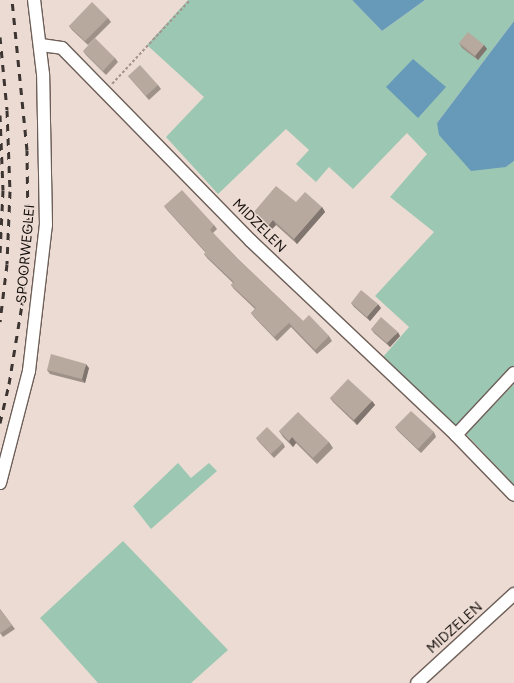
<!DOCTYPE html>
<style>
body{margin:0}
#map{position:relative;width:514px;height:683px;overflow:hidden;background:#ecdbd3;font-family:Figtree,sans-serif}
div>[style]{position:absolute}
.green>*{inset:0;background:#9cc8b3}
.water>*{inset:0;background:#679ab9}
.path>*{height:2px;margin-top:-1px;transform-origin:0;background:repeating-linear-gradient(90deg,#a39690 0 3px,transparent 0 5px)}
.roads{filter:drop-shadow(1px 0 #6d5f58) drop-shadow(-1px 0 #6d5f58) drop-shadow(0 1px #6d5f58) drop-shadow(0 -1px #6d5f58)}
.street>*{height:12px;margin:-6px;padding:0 6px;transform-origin:6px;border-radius:6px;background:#fff}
.rail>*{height:3px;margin-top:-1.5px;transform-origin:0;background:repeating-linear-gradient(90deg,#3c3531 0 7px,transparent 0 14px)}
.wall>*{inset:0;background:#9d9188}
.shaded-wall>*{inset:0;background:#80766f}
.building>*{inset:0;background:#b7a99e}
span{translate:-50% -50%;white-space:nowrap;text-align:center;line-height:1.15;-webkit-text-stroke:3px #ecdbd3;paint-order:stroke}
.street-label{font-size:14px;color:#140f0c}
</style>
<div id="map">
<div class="green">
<i style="clip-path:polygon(188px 0,352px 0,382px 31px,425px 0,514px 0,514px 21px,437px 123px,506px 167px,514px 161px,514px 367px,456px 426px,383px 357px,409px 327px,375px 296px,434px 232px,390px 197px,427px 154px,407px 133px,353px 189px,329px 167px,316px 182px,296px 164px,309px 150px,286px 129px,218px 194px,166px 137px,204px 97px,147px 45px)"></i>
<i style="clip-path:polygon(514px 384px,514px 485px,466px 434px)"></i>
<i style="clip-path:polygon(178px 463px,191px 478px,209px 463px,217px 471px,151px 529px,133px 506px)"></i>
<i style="clip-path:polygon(123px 541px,228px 650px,191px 683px,98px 683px,40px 618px)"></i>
</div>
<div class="water">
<i style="clip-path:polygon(352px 0,425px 0,382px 31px)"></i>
<i style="clip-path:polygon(514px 21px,514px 161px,506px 167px,471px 171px,439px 135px,437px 123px)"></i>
<i style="clip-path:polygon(413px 59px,446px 87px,418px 118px,386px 87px)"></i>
</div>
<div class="path">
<i style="left:112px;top:84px;width:115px;rotate:-47.1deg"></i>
</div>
<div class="roads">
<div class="street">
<i style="left:41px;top:45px;width:21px;rotate:8deg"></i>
<i style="left:62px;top:48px;width:270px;rotate:45.6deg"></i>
<i style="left:251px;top:241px;width:282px;rotate:43.4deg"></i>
<i style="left:456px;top:435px;width:83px;rotate:46deg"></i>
<i style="left:456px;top:435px;width:85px;rotate:-46.9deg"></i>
<i style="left:0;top:483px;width:116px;rotate:-75.5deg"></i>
<i style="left:29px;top:371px;width:147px;rotate:-83.4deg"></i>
<i style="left:46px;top:225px;width:151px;rotate:-91.1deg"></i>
<i style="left:43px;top:74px;width:75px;rotate:-96.9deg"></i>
<i style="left:417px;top:683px;width:132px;rotate:-42.5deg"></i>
</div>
</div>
<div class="rail">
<i style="left:0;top:37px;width:73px;rotate:84.5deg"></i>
<i style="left:7px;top:110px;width:81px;rotate:87.9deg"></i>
<i style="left:10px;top:191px;width:73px;rotate:92.4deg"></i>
<i style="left:7px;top:264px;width:58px;rotate:96.9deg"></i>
<i style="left:0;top:115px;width:75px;rotate:87.7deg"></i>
<i style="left:3px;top:190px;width:64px;rotate:92.7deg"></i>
<i style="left:0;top:423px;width:40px;rotate:-77deg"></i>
<i style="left:9px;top:384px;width:80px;rotate:-80.7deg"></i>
<i style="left:22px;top:305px;width:80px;rotate:-85.7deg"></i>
<i style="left:28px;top:225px;width:75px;rotate:-90.8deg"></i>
<i style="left:27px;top:150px;width:151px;rotate:-95.7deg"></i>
</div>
<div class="wall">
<i style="clip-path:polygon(108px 18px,111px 22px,88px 45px,72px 30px,69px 26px)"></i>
<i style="clip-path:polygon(459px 43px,484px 45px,487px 49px,478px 60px,462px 48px)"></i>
<i style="clip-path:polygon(83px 51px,115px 58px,118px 62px,106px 75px,86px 55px)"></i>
<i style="clip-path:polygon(128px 76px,158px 85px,161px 89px,149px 100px)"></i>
<i style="clip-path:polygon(296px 202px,322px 207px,325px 212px,297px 244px,276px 225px,271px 230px,256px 217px,253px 213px)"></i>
<i style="clip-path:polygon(164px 206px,214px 225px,217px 229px,213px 233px,238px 259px,303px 321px,329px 336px,332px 341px,317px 354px,291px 327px,277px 341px,254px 317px,251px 313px,255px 309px,234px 289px,231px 285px,233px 283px,207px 258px,204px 254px,206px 253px,167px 210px)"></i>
<i style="clip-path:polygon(351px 303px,381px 308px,370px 321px,354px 307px)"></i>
<i style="clip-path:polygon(371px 329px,400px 336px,390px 347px,374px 333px)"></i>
<i style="clip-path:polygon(89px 368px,85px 383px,50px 374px,47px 370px)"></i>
<i style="clip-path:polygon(330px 398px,372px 401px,375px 405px,357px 425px,333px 402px)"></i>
<i style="clip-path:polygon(395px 427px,434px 432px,436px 437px,421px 453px,398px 431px)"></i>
<i style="clip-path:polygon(279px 431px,329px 442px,333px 448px,317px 464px,296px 443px,293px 447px,283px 437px)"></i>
<i style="clip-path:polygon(256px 438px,283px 443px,285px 447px,274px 458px,259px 442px)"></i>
<i style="clip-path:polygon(0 609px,15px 629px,3px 637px,0 633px)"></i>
</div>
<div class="shaded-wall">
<i style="clip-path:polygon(484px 45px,487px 49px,478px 60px,475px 56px)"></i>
<i style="clip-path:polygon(322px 207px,325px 212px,297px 244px,294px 239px)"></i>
<i style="clip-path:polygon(273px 220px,276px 225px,271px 230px,268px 226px)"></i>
<i style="clip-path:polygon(378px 304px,381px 308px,370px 321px,367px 317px)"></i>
<i style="clip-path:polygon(398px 332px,400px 336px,390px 347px,387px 343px)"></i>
<i style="clip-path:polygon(86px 364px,89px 368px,85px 383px,82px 379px)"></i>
<i style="clip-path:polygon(372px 401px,375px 405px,357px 425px,354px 420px)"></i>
<i style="clip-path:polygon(292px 437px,296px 443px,293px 447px,289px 441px)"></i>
</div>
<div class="building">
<i style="clip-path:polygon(92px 2px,108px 18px,85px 41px,69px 26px)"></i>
<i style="clip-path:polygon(468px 32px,484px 45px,475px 56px,459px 43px)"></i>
<i style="clip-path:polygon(95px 38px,115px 58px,103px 71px,83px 51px)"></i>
<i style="clip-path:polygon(140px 65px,158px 85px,146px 96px,128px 76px)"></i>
<i style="clip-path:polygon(276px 186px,296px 202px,305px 192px,322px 207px,294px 239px,273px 220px,268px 226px,253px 213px)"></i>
<i style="clip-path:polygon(182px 190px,214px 225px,210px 230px,238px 259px,303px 321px,309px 315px,329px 336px,315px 350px,289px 323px,274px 337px,251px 313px,256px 308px,231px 285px,234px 282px,204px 254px,206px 252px,164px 206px)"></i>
<i style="clip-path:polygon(361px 290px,378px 304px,367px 317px,351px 303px)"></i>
<i style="clip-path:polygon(381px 317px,398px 332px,387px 343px,371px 329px)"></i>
<i style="clip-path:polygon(51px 354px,86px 364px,82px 379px,47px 370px)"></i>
<i style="clip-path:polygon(348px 379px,372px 401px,354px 420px,330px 398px)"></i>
<i style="clip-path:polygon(411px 411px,434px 432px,418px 449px,395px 427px)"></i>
<i style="clip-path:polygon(298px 412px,329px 442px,313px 458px,292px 437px,289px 441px,279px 431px)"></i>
<i style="clip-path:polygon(267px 427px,283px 443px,271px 454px,256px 438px)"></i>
<i style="clip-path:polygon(0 609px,12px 625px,1px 633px,0 632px)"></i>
</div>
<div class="street-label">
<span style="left:259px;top:226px;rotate:45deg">MIDZELEN</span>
<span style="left:26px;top:254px;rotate:-85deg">SPOORWEGLEI</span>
<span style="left:455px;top:628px;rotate:-42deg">MIDZELEN</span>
</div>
</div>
